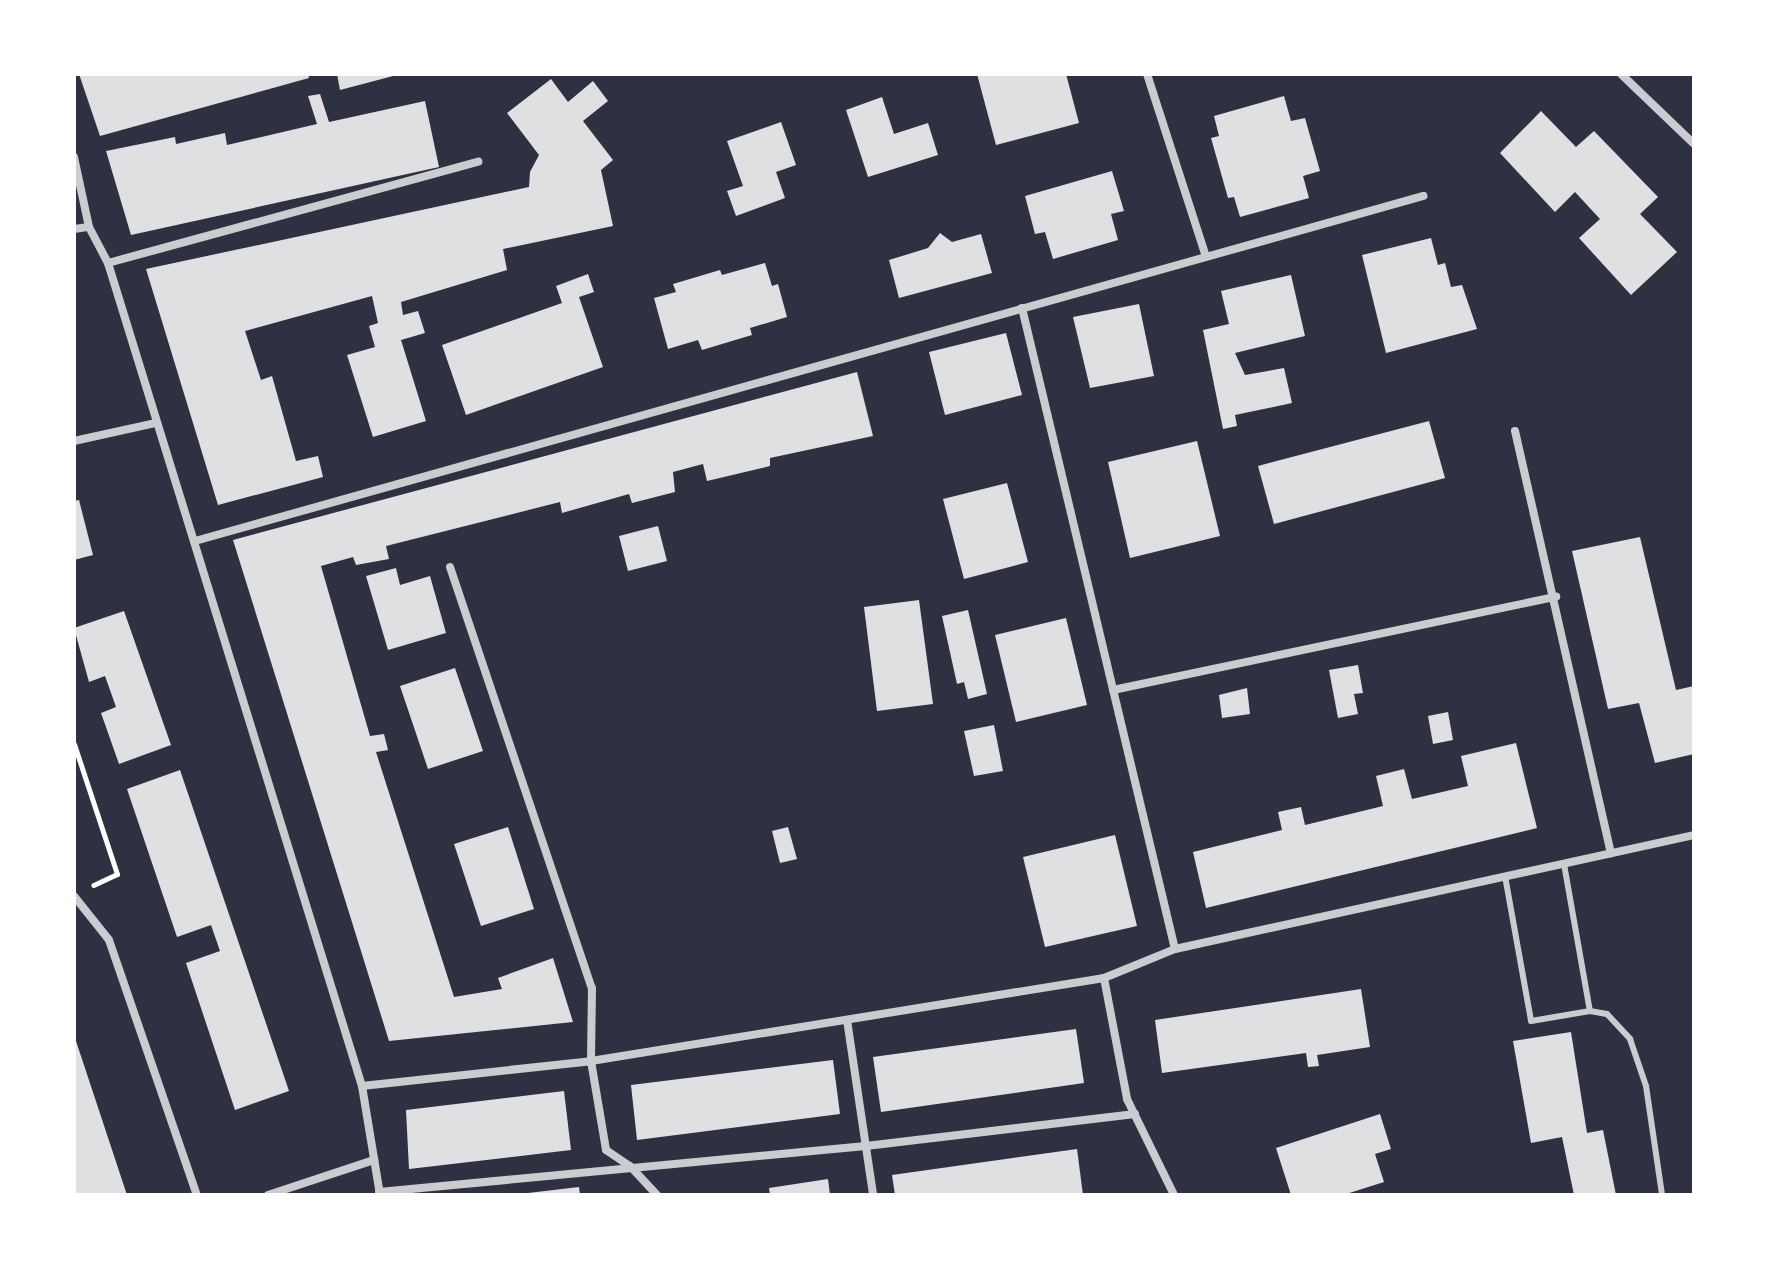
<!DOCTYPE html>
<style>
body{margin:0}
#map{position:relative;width:1768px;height:1269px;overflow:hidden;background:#2d3142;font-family:"Exo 2",sans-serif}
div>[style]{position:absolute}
.building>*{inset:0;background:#e0e0e3}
.path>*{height:5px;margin:-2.5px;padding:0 2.5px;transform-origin:2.5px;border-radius:2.5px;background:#fff}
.service>*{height:6px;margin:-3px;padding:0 3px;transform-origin:3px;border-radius:3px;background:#caccd0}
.minor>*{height:8px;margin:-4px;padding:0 4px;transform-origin:4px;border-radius:4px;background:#caccd0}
span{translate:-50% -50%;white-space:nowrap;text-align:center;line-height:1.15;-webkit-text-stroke:6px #fff;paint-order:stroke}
.frame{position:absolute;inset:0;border:76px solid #fff;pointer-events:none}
</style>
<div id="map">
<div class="building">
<i style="clip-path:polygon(79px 74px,308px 74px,309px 78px,100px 136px)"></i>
<i style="clip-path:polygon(337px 74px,397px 74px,397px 75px,340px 90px)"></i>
<i style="clip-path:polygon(977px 74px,1066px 74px,1079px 123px,996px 145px)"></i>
<i style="clip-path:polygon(551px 79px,568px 102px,593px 81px,608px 101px,583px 121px,613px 160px,601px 170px,613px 226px,503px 249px,507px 270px,401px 302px,403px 315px,418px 311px,425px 333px,401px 340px,426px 421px,373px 437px,347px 355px,375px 347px,369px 326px,378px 323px,372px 296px,245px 331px,261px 380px,272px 376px,296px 461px,318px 456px,323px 477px,218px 505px,146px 269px,529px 187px,530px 172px,539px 155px,507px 113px)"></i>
<i style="clip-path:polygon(320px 94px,329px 122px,425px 101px,439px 167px,131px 235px,106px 151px,175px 137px,176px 144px,225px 133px,227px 145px,317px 124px,308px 96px)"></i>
<i style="clip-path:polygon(1284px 96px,1291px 121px,1305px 118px,1320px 171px,1303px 176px,1309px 198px,1240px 217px,1234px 197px,1228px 198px,1211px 138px,1219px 136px,1214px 116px)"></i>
<i style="clip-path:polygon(882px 97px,894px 134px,928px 123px,938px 155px,868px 177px,846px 110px)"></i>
<i style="clip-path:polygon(1541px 111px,1576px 147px,1594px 131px,1658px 197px,1640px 214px,1677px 252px,1631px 295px,1579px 238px,1600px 219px,1575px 192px,1555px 212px,1500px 153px)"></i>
<i style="clip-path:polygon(781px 122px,796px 165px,776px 172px,785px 198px,736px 216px,727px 191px,743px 186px,727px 141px)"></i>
<i style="clip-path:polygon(1112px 171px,1124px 211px,1111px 214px,1118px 240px,1053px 259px,1045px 232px,1035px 234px,1025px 196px)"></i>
<i style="clip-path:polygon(940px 233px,952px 242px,981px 234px,992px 273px,899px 298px,889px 260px,928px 248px)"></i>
<i style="clip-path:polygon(1431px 238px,1438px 265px,1445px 263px,1451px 287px,1462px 285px,1477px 329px,1386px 353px,1362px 255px)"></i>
<i style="clip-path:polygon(765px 263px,772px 286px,778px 284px,787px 317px,750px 328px,752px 335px,702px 350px,698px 340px,668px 349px,654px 298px,676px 292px,673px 284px,720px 270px,722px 275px)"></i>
<i style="clip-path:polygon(588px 274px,594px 292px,579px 297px,603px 367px,466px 415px,442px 345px,562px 303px,556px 286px)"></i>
<i style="clip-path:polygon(1291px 275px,1305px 336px,1235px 353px,1245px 375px,1284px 368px,1292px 403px,1235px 415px,1237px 426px,1223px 429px,1203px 330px,1229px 324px,1221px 291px)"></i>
<i style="clip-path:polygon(1139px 304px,1154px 376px,1090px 388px,1073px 317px)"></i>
<i style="clip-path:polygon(1006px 333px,1022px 395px,945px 415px,929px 352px)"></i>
<i style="clip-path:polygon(857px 372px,873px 436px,770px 458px,770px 466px,707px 481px,703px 464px,673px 472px,675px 492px,632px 503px,629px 494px,562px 513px,560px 502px,386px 546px,389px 559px,356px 565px,353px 557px,321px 566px,370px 736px,384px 734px,388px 750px,376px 752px,454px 997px,502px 989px,498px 978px,553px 958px,573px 1022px,389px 1041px,233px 540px)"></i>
<i style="clip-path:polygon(1429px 421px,1445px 478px,1274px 524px,1258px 466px)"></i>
<i style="clip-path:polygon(1197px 441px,1220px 536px,1130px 558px,1108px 462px)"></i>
<i style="clip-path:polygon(1007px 483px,1028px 562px,964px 579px,943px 499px)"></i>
<i style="clip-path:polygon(79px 500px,93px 555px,74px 560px,74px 501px)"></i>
<i style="clip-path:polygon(658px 526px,667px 561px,628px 571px,619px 536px)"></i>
<i style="clip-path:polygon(1640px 537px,1676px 690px,1694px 686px,1694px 754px,1655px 763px,1639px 703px,1608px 709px,1572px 551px)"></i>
<i style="clip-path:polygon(396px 568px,400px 585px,430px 576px,446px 633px,388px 650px,366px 576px)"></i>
<i style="clip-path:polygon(919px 600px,933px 704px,877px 711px,864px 607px)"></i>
<i style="clip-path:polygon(968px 610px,987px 694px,968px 699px,964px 682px,957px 684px,942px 616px)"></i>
<i style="clip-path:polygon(124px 611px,171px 745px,119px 764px,101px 713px,116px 707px,105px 676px,89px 682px,74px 628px)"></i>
<i style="clip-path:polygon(1066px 618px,1087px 705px,1016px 722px,995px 635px)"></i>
<i style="clip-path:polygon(1358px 665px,1363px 693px,1354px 694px,1358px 714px,1338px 718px,1329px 670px)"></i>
<i style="clip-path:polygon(455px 668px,483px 751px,428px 769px,400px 686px)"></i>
<i style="clip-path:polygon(1247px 688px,1250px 714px,1222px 718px,1219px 695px)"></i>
<i style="clip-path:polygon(1448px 712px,1453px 740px,1433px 744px,1428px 716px)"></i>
<i style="clip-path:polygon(994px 725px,1003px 771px,974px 776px,964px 731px)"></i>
<i style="clip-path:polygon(1516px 743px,1537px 828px,1206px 908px,1193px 852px,1282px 830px,1278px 812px,1301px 807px,1305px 825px,1383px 806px,1376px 776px,1404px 769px,1412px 799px,1468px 786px,1461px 756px)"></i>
<i style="clip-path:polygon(180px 770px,289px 1091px,235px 1110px,186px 963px,220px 951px,211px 925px,177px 937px,127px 789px)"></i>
<i style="clip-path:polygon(508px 827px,534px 909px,481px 926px,454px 844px)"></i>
<i style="clip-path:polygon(788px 827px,797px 859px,780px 863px,772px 831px)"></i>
<i style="clip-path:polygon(1115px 835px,1137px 926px,1045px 947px,1023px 857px)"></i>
<i style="clip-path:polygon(1361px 989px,1370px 1047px,1317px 1055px,1319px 1066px,1308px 1067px,1306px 1053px,1162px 1073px,1155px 1020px)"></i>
<i style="clip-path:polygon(1076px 1029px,1084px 1083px,881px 1112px,873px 1057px)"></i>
<i style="clip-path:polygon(1571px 1032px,1587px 1133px,1603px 1130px,1616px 1195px,1574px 1195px,1562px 1137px,1531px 1143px,1513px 1041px)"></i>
<i style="clip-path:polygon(74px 1038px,75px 1038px,127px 1195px,74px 1195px)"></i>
<i style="clip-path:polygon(833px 1060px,840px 1114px,637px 1140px,631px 1085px)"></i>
<i style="clip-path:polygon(564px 1091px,571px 1150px,409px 1169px,406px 1110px)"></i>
<i style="clip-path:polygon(1380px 1114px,1391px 1149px,1375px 1154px,1384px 1182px,1343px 1195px,1291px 1195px,1276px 1148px)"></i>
<i style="clip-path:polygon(1077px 1149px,1083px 1195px,895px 1195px,892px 1175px)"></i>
<i style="clip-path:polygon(828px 1179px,830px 1195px,770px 1195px,769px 1188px)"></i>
<i style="clip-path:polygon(579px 1187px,580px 1195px,528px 1195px,528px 1193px)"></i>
</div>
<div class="path">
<i style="left:74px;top:744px;width:137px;rotate:71.7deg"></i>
<i style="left:117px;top:874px;width:26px;rotate:155deg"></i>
</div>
<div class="service">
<i style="left:1564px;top:864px;width:149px;rotate:80deg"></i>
<i style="left:1505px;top:876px;width:147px;rotate:79.8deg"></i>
<i style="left:1531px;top:1021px;width:60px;rotate:-9.6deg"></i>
<i style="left:1590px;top:1011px;width:17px;rotate:10deg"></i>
<i style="left:1607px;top:1014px;width:34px;rotate:47deg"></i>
<i style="left:1630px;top:1039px;width:50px;rotate:71.2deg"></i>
<i style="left:1646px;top:1086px;width:110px;rotate:81.6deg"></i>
</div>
<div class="minor">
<i style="left:1147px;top:74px;width:192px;rotate:72.1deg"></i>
<i style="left:1621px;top:74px;width:101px;rotate:43.8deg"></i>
<i style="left:74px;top:157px;width:72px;rotate:77.9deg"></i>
<i style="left:89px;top:227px;width:41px;rotate:62.2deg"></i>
<i style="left:108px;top:263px;width:861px;rotate:72.85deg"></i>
<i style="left:362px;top:1086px;width:110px;rotate:80.6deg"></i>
<i style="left:74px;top:229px;width:15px;rotate:-8deg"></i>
<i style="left:108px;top:263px;width:384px;rotate:-15.3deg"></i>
<i style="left:1022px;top:308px;width:659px;rotate:76.58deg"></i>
<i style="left:1515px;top:431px;width:433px;rotate:77.2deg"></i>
<i style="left:74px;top:441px;width:84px;rotate:-12.4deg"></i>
<i style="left:195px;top:541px;width:1276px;rotate:-15.69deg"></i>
<i style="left:450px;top:567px;width:444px;rotate:71.4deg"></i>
<i style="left:592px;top:988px;width:73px;rotate:90.8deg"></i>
<i style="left:591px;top:1061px;width:90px;rotate:80.4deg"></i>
<i style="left:606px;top:1150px;width:29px;rotate:34deg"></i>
<i style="left:630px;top:1166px;width:40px;rotate:47deg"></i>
<i style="left:1113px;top:690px;width:453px;rotate:-11.9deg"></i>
<i style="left:74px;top:896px;width:56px;rotate:51.5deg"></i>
<i style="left:109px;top:940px;width:270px;rotate:71deg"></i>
<i style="left:1104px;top:978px;width:123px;rotate:79.2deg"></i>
<i style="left:1127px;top:1099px;width:107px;rotate:63.9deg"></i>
<i style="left:847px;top:1020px;width:177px;rotate:81.5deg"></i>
<i style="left:362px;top:1086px;width:230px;rotate:-6.2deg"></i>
<i style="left:591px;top:1061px;width:520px;rotate:-9.19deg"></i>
<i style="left:1104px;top:978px;width:77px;rotate:-22.2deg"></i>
<i style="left:1175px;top:949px;width:531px;rotate:-12.39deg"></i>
<i style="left:379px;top:1192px;width:489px;rotate:-5.4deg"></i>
<i style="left:866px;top:1146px;width:271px;rotate:-6.8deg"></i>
<i style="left:268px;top:1195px;width:112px;rotate:-18.3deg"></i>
</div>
<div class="frame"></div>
</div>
